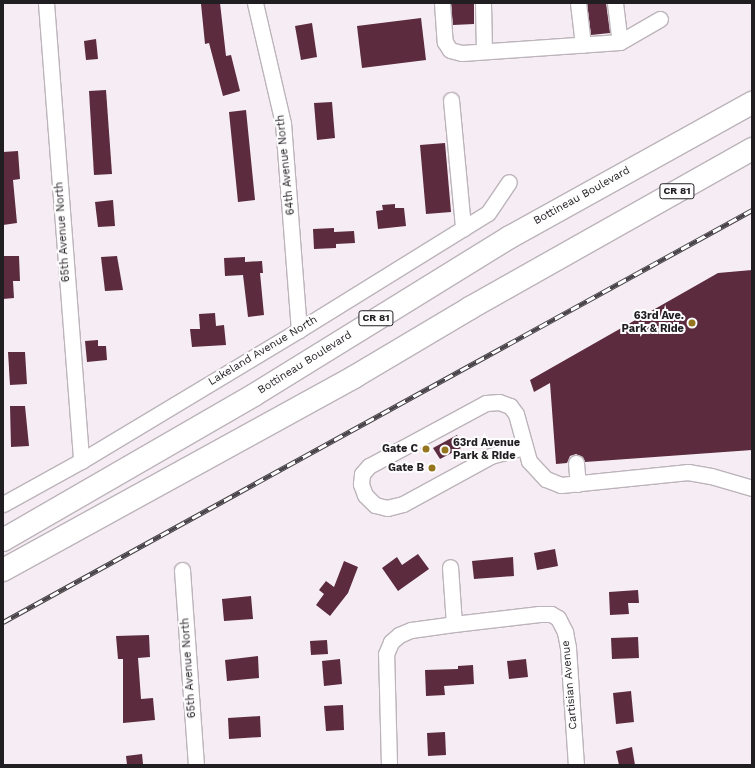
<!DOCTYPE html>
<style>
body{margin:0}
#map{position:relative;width:755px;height:768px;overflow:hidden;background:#f5edf3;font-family:"Work Sans",sans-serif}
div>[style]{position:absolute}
.building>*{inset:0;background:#5c2b3d}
.roads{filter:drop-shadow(1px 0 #bcb4ba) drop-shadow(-1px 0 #bcb4ba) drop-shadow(0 1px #bcb4ba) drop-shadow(0 -1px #bcb4ba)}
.minor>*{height:15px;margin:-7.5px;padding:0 7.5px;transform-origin:7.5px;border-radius:7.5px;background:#fff}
.highway>*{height:22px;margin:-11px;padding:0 11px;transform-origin:11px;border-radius:11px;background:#fff}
.rail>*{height:4.5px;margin-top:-2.25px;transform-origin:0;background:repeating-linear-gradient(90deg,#fefdfe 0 9px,#474347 0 18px);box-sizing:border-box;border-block:1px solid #474347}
.dots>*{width:11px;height:11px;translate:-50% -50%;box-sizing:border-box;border:2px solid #fefdfe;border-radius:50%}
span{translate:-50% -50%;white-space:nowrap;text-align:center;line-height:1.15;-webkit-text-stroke:4px #fefdfe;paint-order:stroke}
.shield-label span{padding:1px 3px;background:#fefdfe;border:1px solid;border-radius:3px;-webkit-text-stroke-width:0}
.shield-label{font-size:10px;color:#211e21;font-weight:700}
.street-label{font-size:11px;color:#211e21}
.poi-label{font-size:11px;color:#211e21;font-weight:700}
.right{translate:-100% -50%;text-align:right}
.left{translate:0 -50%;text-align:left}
.frame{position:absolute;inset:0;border:4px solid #211e21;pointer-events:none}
</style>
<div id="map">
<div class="building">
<i style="clip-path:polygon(220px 3px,226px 56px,231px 55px,240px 91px,223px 96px,209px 43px,205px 44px,201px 4px)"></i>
<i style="clip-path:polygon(451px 3px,474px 3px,474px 24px,453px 25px)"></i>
<i style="clip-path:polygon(587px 3px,606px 3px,610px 33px,591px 35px)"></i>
<i style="clip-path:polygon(421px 18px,426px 60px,362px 68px,357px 26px)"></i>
<i style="clip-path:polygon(312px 23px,317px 57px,301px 60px,295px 26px)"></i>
<i style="clip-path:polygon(96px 39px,98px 59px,86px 60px,84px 41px)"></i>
<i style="clip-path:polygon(106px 90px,112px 174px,94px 175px,89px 91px)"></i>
<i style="clip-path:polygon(332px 102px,335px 138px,317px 140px,314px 103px)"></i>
<i style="clip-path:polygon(246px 110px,255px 200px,238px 202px,229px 112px)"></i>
<i style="clip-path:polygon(445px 143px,451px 212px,426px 214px,420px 145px)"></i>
<i style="clip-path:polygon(18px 151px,20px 179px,13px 180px,17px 223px,3px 225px,3px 152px)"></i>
<i style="clip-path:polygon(113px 200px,115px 226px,98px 227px,95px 202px)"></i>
<i style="clip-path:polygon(395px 204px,395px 208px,404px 208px,406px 226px,378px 229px,376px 211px,383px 210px,382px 205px)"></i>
<i style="clip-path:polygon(334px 228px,334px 232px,354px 231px,355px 243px,336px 244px,336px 248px,314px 249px,313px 229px)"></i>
<i style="clip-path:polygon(3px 256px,19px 256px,20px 281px,13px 281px,14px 298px,3px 299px)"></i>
<i style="clip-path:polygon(117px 256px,123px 290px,105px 291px,101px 257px)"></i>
<i style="clip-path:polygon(245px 257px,245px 262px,262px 261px,263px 273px,260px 273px,264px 315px,248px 317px,243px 275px,225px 276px,224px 258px)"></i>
<i style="clip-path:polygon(752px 270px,752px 450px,585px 462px,583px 457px,576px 454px,570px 456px,567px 463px,556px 464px,550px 383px,534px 392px,530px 380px,718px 273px)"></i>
<i style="clip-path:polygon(215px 313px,216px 326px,224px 325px,226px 345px,192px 347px,190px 329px,200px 329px,199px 314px)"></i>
<i style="clip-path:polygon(98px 340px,98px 346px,106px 346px,107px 360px,87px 362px,85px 341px)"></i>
<i style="clip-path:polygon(8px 352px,25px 352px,27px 384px,10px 385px)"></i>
<i style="clip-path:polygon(10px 406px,25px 406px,29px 446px,11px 447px)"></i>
<i style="clip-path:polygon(457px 435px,463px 447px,440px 459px,433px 448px)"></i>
<i style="clip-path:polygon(555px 549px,558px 566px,537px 570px,534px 553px)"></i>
<i style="clip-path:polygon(418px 554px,429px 569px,398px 591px,382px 568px,397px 557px,402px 565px)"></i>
<i style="clip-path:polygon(513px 557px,514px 576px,474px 579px,472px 561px)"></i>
<i style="clip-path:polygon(344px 561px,358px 567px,348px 593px,330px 616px,316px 605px,324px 594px,319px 590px,326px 581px,334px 587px)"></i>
<i style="clip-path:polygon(638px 590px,639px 603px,628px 603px,629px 614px,610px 615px,609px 592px)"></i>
<i style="clip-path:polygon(251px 596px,253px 619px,224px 621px,222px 599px)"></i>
<i style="clip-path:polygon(149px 635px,150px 657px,138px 658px,139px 671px,141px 699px,153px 698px,155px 720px,123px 723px,123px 659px,118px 659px,116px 636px)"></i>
<i style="clip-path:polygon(638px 637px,639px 658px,612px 659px,611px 638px)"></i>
<i style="clip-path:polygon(327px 640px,328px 654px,311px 655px,310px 641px)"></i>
<i style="clip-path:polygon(258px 656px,259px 678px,227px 681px,225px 660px)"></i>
<i style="clip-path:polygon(340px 659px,342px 684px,324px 686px,322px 661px)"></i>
<i style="clip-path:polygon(526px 659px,528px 677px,509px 679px,507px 661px)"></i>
<i style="clip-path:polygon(473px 665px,474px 684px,444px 686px,445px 695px,426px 696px,425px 670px,458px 669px,458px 666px)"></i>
<i style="clip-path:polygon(631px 691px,634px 722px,616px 724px,613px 693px)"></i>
<i style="clip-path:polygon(343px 705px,344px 730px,326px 731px,324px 706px)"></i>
<i style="clip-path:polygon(260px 716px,261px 737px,229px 739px,228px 718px)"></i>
<i style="clip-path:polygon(445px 732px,446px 755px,428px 756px,427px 733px)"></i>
<i style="clip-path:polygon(632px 747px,635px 765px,619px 765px,616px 751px)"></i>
<i style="clip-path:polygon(142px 754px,143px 764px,127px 765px,126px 756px)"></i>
</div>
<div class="roads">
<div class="minor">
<i style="left:46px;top:3px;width:459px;rotate:85.6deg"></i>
<i style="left:255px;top:3px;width:123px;rotate:76.9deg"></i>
<i style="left:283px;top:123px;width:208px;rotate:85.6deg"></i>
<i style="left:442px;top:3px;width:39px;rotate:86deg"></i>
<i style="left:445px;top:42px;width:9px;rotate:58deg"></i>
<i style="left:450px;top:50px;width:12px;rotate:14deg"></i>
<i style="left:462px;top:53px;width:158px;rotate:-4deg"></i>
<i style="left:620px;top:42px;width:46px;rotate:-29.9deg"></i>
<i style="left:483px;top:3px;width:48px;rotate:88.8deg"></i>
<i style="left:578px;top:3px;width:42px;rotate:83.2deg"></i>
<i style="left:615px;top:3px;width:39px;rotate:83deg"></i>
<i style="left:451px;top:100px;width:129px;rotate:84.6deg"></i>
<i style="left:524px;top:447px;width:34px;rotate:165deg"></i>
<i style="left:491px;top:456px;width:100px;rotate:151.4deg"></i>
<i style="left:403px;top:504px;width:16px;rotate:166deg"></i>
<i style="left:387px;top:508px;width:12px;rotate:-166deg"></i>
<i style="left:375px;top:505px;width:14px;rotate:-135deg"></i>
<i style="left:365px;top:495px;width:12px;rotate:-110deg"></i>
<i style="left:361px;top:484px;width:10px;rotate:-84deg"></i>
<i style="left:362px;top:474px;width:11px;rotate:-49deg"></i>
<i style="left:369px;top:466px;width:133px;rotate:-28.3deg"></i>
<i style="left:486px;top:403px;width:13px;rotate:-4deg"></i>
<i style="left:499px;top:402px;width:12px;rotate:20deg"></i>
<i style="left:510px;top:406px;width:10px;rotate:53deg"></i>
<i style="left:516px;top:414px;width:49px;rotate:74.5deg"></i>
<i style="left:529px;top:461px;width:25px;rotate:47deg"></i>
<i style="left:546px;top:479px;width:16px;rotate:22deg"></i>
<i style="left:561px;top:485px;width:128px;rotate:-5.8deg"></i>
<i style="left:688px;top:472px;width:23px;rotate:10deg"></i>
<i style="left:711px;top:476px;width:43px;rotate:16.3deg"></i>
<i style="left:576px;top:463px;width:21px;rotate:85deg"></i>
<i style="left:3px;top:504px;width:89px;rotate:-28.9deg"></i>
<i style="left:81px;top:461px;width:254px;rotate:-31deg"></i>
<i style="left:299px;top:330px;width:222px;rotate:-31.8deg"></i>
<i style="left:488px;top:213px;width:37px;rotate:-56deg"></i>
<i style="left:182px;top:570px;width:196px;rotate:85.9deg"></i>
<i style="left:454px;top:624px;width:86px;rotate:-6.7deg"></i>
<i style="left:539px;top:614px;width:12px"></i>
<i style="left:551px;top:614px;width:8px;rotate:30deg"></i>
<i style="left:558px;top:618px;width:16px;rotate:63deg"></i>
<i style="left:565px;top:632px;width:16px;rotate:79deg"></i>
<i style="left:568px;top:648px;width:117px;rotate:86.1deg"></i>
<i style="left:389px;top:765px;width:111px;rotate:-91.5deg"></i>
<i style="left:386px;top:654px;width:13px;rotate:-67deg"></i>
<i style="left:391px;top:642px;width:11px;rotate:-41deg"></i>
<i style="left:399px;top:635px;width:13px;rotate:-23deg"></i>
<i style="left:411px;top:630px;width:43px;rotate:-7.9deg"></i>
<i style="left:454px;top:624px;width:57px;rotate:-94deg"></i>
</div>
<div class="highway">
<i style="left:3px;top:540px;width:290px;rotate:-30deg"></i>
<i style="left:254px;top:395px;width:301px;rotate:-31.7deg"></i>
<i style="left:510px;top:237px;width:277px;rotate:-29deg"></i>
<i style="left:3px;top:570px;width:401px;rotate:-28.8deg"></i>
<i style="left:354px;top:377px;width:135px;rotate:-30.7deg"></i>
<i style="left:470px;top:308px;width:324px;rotate:-29.4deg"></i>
</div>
</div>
<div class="rail">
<i style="left:3px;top:622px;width:855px;rotate:-28.81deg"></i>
</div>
<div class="dots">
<i style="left:692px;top:323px;background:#95751d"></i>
<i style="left:426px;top:449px;background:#95751d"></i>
<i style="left:445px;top:450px;background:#95751d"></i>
<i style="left:432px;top:468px;background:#95751d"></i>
</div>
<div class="shield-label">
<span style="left:677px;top:191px">CR 81</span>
<span style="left:376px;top:318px">CR 81</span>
</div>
<div class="street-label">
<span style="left:286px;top:165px;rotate:-96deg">64th Avenue North</span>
<span style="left:582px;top:196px;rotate:-29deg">Bottineau Boulevard</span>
<span style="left:63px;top:232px;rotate:-94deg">65th Avenue North</span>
<span style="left:263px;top:351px;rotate:-31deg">Lakeland Avenue North</span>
<span style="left:305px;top:363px;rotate:-32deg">Bottineau Boulevard</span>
<span style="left:189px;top:668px;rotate:-94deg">65th Avenue North</span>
<span style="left:570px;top:685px;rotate:-95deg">Cartisian Avenue</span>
</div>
<div class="poi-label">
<span class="right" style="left:684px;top:323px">63rd Ave.<br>Park &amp; Ride</span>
<span class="left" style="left:453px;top:450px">63rd Avenue<br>Park &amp; Ride</span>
<span class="right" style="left:418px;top:449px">Gate C</span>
<span class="right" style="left:424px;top:468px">Gate B</span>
</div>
<div class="frame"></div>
</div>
